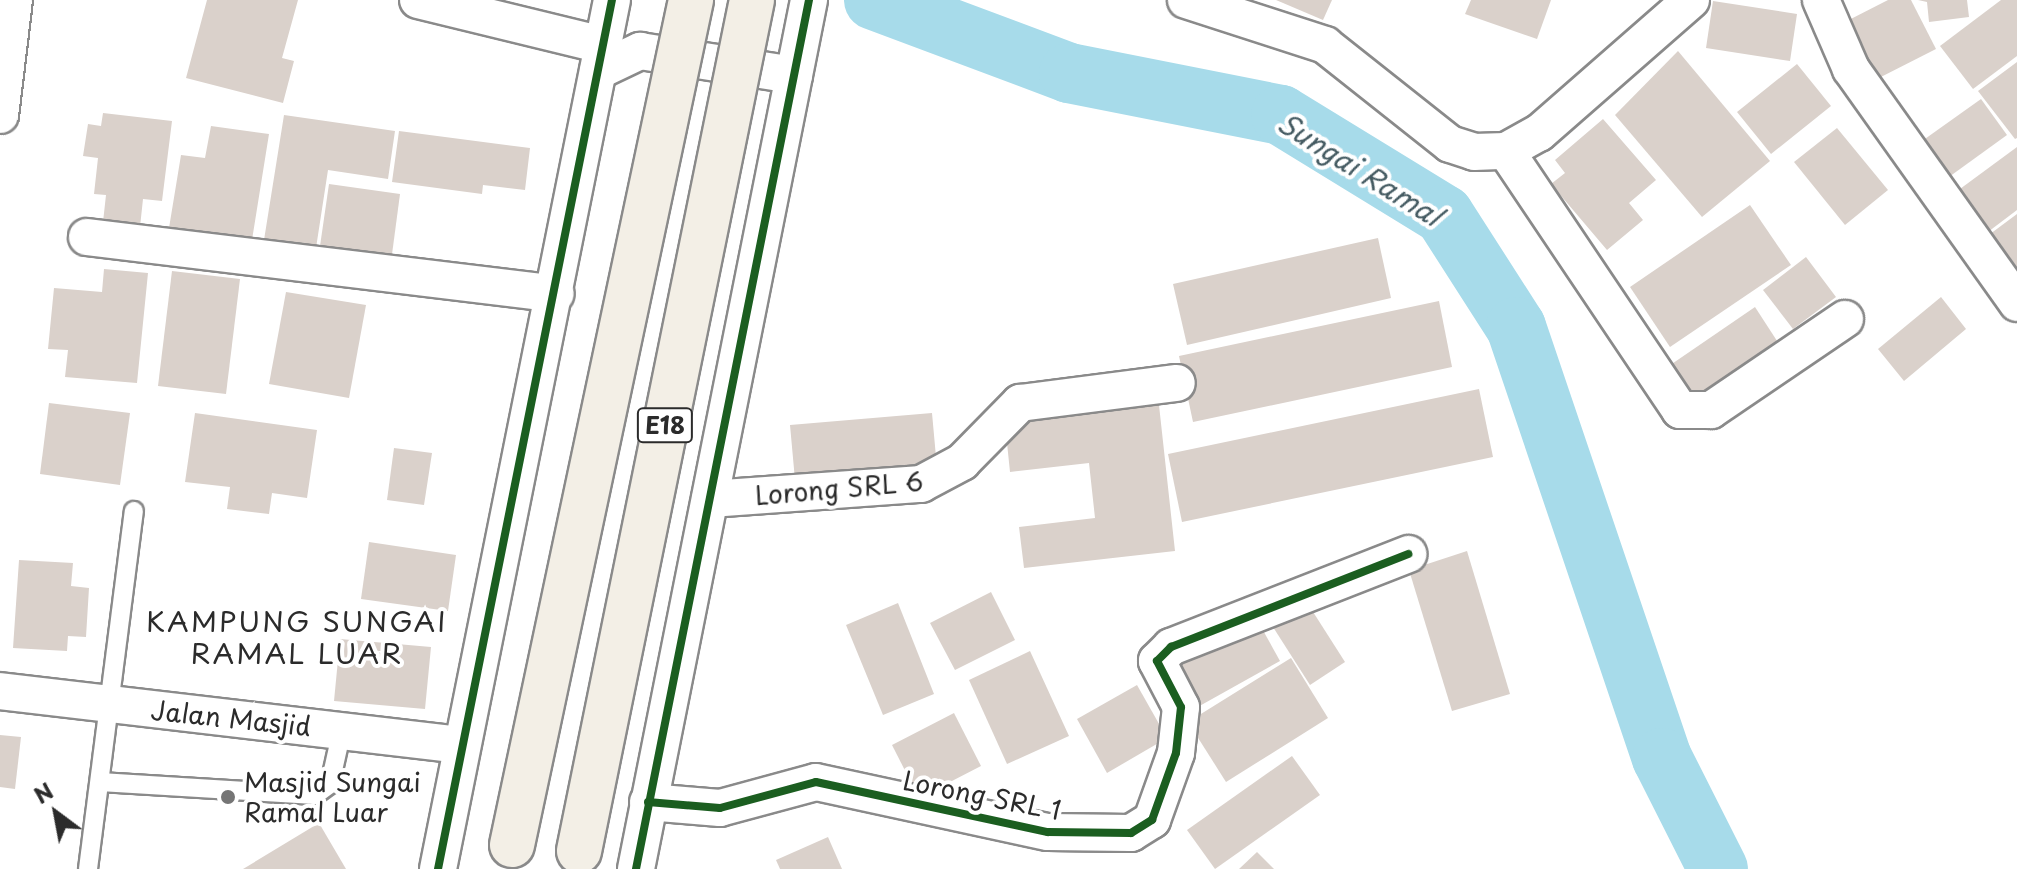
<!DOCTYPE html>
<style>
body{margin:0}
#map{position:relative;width:2017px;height:869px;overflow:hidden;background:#fff;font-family:"Playpen Sans",sans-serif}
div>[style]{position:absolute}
.river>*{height:60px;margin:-30px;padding:0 30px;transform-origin:30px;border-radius:30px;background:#a7dbea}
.building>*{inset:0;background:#dad1cb}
.roads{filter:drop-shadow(2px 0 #8a8a8a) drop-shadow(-2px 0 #8a8a8a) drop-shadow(0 2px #8a8a8a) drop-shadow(0 -2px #8a8a8a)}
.lane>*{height:18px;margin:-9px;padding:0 9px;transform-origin:9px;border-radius:9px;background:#fff}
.street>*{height:36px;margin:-18px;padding:0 18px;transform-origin:18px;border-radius:18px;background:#fff}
.bridges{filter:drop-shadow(2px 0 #8a8a8a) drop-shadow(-2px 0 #8a8a8a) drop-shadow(0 2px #8a8a8a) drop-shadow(0 -2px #8a8a8a)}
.highway-bridge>*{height:44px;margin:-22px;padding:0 22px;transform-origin:22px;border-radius:22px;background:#f3efe6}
.cycleway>*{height:8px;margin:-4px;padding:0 4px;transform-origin:4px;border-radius:4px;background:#1b5e20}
.dots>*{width:22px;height:22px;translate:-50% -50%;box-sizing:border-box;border:4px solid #fff;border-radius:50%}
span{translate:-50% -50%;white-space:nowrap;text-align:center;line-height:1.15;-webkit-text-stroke:8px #fff;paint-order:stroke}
.shield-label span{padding:2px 6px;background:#fff;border:2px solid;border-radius:6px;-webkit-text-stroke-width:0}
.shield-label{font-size:24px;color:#2b2b2b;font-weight:700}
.street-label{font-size:26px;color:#2b2b2b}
.poi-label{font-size:26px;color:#2b2b2b}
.left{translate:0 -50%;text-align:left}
.water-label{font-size:28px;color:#455b62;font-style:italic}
.neighbourhood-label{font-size:28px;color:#2b2b2b;letter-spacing:2px}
.north{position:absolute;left:16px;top:773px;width:80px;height:80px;-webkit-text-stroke:6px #fff;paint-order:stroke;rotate:328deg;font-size:22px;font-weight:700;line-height:32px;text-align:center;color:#2b2b2b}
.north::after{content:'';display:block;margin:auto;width:28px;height:36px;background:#2b2b2b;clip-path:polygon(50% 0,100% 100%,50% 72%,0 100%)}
</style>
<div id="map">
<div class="river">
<i style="left:874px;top:0;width:208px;rotate:20.5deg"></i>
<i style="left:1069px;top:73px;width:216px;rotate:11.2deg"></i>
<i style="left:1281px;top:115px;width:191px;rotate:31.5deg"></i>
<i style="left:1444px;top:215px;width:133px;rotate:57.3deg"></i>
<i style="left:1516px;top:327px;width:455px;rotate:71.3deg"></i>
<i style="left:1662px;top:758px;width:124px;rotate:63.2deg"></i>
</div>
<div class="building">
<i style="clip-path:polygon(207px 0,298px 0,282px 58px,294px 61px,283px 103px,186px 78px)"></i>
<i style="clip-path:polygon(1276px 0,1332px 0,1323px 20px)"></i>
<i style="clip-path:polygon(1471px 0,1551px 0,1537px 39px,1465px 14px)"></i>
<i style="clip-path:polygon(1888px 0,1911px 0,1936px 49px,1871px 82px,1841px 24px)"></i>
<i style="clip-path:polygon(1918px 0,1967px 0,1969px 17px,1929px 22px,1927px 2px)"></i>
<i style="clip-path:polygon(2001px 0,2017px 0,2017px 56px,1973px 89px,1940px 46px)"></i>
<i style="clip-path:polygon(1713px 1px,1797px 14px,1790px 61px,1706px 48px)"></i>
<i style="clip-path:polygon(1678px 51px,1770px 161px,1702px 217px,1615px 115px)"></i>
<i style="clip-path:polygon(2017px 62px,2017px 138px,2015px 139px,1978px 91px)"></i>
<i style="clip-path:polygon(1797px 64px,1831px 106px,1771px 154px,1737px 112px)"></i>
<i style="clip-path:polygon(1981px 99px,2007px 135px,1942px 182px,1915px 146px)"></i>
<i style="clip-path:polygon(103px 113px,172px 121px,162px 201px,143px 199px,140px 227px,103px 222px,106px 195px,94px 194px,98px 158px,83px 156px,88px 124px,101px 126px)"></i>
<i style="clip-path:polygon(284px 115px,395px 131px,388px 179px,328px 170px,316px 248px,264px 240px)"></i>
<i style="clip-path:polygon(1603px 119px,1656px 180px,1629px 203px,1643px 220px,1607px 250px,1551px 184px,1565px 173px,1555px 160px)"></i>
<i style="clip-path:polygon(211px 126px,269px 134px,252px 240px,169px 228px,181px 155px,205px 158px)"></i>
<i style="clip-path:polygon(1837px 128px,1888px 190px,1845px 225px,1794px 162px)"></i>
<i style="clip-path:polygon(399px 131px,530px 148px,525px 190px,483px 185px,482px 194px,392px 182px)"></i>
<i style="clip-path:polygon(2017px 147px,2017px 210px,1976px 241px,1945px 200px)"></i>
<i style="clip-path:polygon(329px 184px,400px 194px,391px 262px,319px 253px)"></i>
<i style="clip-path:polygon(1750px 205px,1791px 265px,1670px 347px,1630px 287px)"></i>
<i style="clip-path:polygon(2017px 214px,2017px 288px,1978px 243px)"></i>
<i style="clip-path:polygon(1378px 238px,1391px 298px,1187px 345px,1173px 284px)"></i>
<i style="clip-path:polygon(1806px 257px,1836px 297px,1793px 329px,1763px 290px)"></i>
<i style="clip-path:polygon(104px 269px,148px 273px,137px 383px,65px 377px,68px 350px,48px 349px,54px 288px,102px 292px)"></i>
<i style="clip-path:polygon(172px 271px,240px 279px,226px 394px,158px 386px)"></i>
<i style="clip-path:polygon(286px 292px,366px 305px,349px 398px,269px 384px)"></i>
<i style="clip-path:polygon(1941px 297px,1966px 329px,1904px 381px,1878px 349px)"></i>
<i style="clip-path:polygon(1439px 301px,1452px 367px,1193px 422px,1179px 356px)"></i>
<i style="clip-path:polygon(1755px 307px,1781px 347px,1690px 409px,1663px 370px)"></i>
<i style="clip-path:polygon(1479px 389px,1493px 457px,1182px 522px,1168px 454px)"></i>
<i style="clip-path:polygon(1158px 396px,1175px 551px,1024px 568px,1019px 527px,1095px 518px,1089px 463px,1010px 472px,1004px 414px)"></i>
<i style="clip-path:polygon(49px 403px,130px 413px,120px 485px,40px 474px)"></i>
<i style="clip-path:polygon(195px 413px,317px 430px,307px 498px,272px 493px,269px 514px,227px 509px,230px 487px,185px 482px)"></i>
<i style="clip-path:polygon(932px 413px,937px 468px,795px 480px,790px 425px)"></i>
<i style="clip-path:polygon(394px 448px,432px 453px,424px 505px,387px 500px)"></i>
<i style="clip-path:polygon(369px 542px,456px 555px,448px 611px,361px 599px)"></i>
<i style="clip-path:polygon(1467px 551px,1510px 694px,1452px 711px,1409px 570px)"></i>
<i style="clip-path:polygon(19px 560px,73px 563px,71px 586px,89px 588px,86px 637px,68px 636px,67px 651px,13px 648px)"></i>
<i style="clip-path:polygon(991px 592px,1015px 640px,955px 670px,930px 623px)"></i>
<i style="clip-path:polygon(898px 603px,934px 694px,883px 715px,846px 625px)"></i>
<i style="clip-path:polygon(1308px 604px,1345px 662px,1310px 685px,1273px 627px)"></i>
<i style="clip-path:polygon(1255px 616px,1280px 661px,1187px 713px,1163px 667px)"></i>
<i style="clip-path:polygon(340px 639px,431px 647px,425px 709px,334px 701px)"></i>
<i style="clip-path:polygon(1030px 651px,1069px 736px,1007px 764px,969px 680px)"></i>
<i style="clip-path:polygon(1291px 658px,1328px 718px,1226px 782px,1188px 722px)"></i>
<i style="clip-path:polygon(1137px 685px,1167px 738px,1107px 773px,1077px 719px)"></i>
<i style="clip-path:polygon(954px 713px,981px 766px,919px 798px,892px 745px)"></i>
<i style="clip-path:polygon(0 735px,21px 737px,15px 789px,0 787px)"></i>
<i style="clip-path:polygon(1292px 756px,1320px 795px,1215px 869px,1187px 830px)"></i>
<i style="clip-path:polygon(319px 823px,346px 869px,243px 869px)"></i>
<i style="clip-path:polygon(828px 837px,842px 869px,780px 869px,776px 860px)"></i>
<i style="clip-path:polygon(1257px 852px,1274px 869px,1239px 869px)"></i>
</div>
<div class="roads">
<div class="lane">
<i style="left:100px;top:782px;width:215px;rotate:3.5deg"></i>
<i style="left:315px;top:795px;width:19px;rotate:-36deg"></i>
<i style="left:330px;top:784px;width:55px;rotate:-77.5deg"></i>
<i style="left:88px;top:869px;width:361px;rotate:-82.7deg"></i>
</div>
<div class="street">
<i style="left:418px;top:0;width:190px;rotate:13.7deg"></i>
<i style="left:1186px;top:0;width:146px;rotate:17.9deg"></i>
<i style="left:1325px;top:45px;width:159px;rotate:38.4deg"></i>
<i style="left:1450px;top:144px;width:25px;rotate:18deg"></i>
<i style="left:1474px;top:152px;width:32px;rotate:-2deg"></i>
<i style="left:1506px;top:151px;width:38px;rotate:-29deg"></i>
<i style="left:1539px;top:133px;width:202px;rotate:-41.2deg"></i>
<i style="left:1821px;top:0;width:75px;rotate:66.5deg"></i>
<i style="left:1851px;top:69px;width:287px;rotate:54.6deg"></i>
<i style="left:598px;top:71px;width:47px;rotate:-25.5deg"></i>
<i style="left:640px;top:51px;width:156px;rotate:8.9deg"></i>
<i style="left:0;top:115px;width:116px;rotate:-83.1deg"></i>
<i style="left:1506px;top:151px;width:312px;rotate:56.1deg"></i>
<i style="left:1680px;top:410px;width:31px"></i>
<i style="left:1711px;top:410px;width:162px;rotate:-34.2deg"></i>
<i style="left:87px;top:237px;width:472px;rotate:6.9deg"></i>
<i style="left:710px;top:499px;width:212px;rotate:-4.1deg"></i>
<i style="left:921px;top:484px;width:47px;rotate:-28.2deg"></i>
<i style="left:962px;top:462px;width:83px;rotate:-45.5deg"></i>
<i style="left:1020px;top:403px;width:158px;rotate:-7.3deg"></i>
<i style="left:0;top:691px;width:464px;rotate:6.7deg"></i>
<i style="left:648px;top:802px;width:72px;rotate:4.8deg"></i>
<i style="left:720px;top:808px;width:99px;rotate:-15.2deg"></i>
<i style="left:816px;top:782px;width:237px;rotate:12.2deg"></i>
<i style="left:1048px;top:832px;width:83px;rotate:0.7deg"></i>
<i style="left:1131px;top:833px;width:25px;rotate:-32deg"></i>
<i style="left:1152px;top:820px;width:71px;rotate:-70.3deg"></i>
<i style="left:1176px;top:753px;width:46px;rotate:-83.8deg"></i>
<i style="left:1181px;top:707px;width:52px;rotate:-117.6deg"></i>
<i style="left:1157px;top:661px;width:20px;rotate:-45deg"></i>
<i style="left:1171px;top:647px;width:255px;rotate:-21.4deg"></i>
<i style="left:438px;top:869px;width:886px;rotate:-78.68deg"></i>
<i style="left:636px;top:869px;width:886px;rotate:-78.74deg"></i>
</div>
</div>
<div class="bridges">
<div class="highway-bridge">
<i style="left:512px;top:845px;width:864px;rotate:-78.04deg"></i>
<i style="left:579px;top:851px;width:868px;rotate:-78.51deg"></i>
</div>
</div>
<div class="cycleway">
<i style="left:648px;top:802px;width:72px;rotate:4.8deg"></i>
<i style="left:720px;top:808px;width:99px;rotate:-15.2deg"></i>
<i style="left:816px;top:782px;width:237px;rotate:12.2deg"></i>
<i style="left:1048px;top:832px;width:83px;rotate:0.7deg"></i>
<i style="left:1131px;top:833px;width:25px;rotate:-32deg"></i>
<i style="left:1152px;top:820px;width:71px;rotate:-70.3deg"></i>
<i style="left:1176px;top:753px;width:46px;rotate:-83.8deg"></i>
<i style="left:1181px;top:707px;width:52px;rotate:-117.6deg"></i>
<i style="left:1157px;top:661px;width:20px;rotate:-45deg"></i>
<i style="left:1171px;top:647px;width:255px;rotate:-21.4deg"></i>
<i style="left:438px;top:869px;width:886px;rotate:-78.68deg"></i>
<i style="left:636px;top:869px;width:886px;rotate:-78.74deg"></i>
</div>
<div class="dots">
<i style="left:228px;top:797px;background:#757575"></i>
</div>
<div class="shield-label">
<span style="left:665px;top:425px">E18</span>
</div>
<div class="street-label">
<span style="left:839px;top:488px;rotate:-5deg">Lorong SRL 6</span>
<span style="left:231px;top:718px;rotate:6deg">Jalan Masjid</span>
<span style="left:982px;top:795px;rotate:11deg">Lorong SRL 1</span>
</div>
<div class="poi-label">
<span class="left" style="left:244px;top:797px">Masjid Sungai<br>Ramal Luar</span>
</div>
<div class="water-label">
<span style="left:1360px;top:169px;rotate:32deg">Sungai Ramal</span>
</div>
<div class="neighbourhood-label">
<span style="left:297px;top:637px">KAMPUNG SUNGAI<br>RAMAL LUAR</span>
</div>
<div class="north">N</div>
</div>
